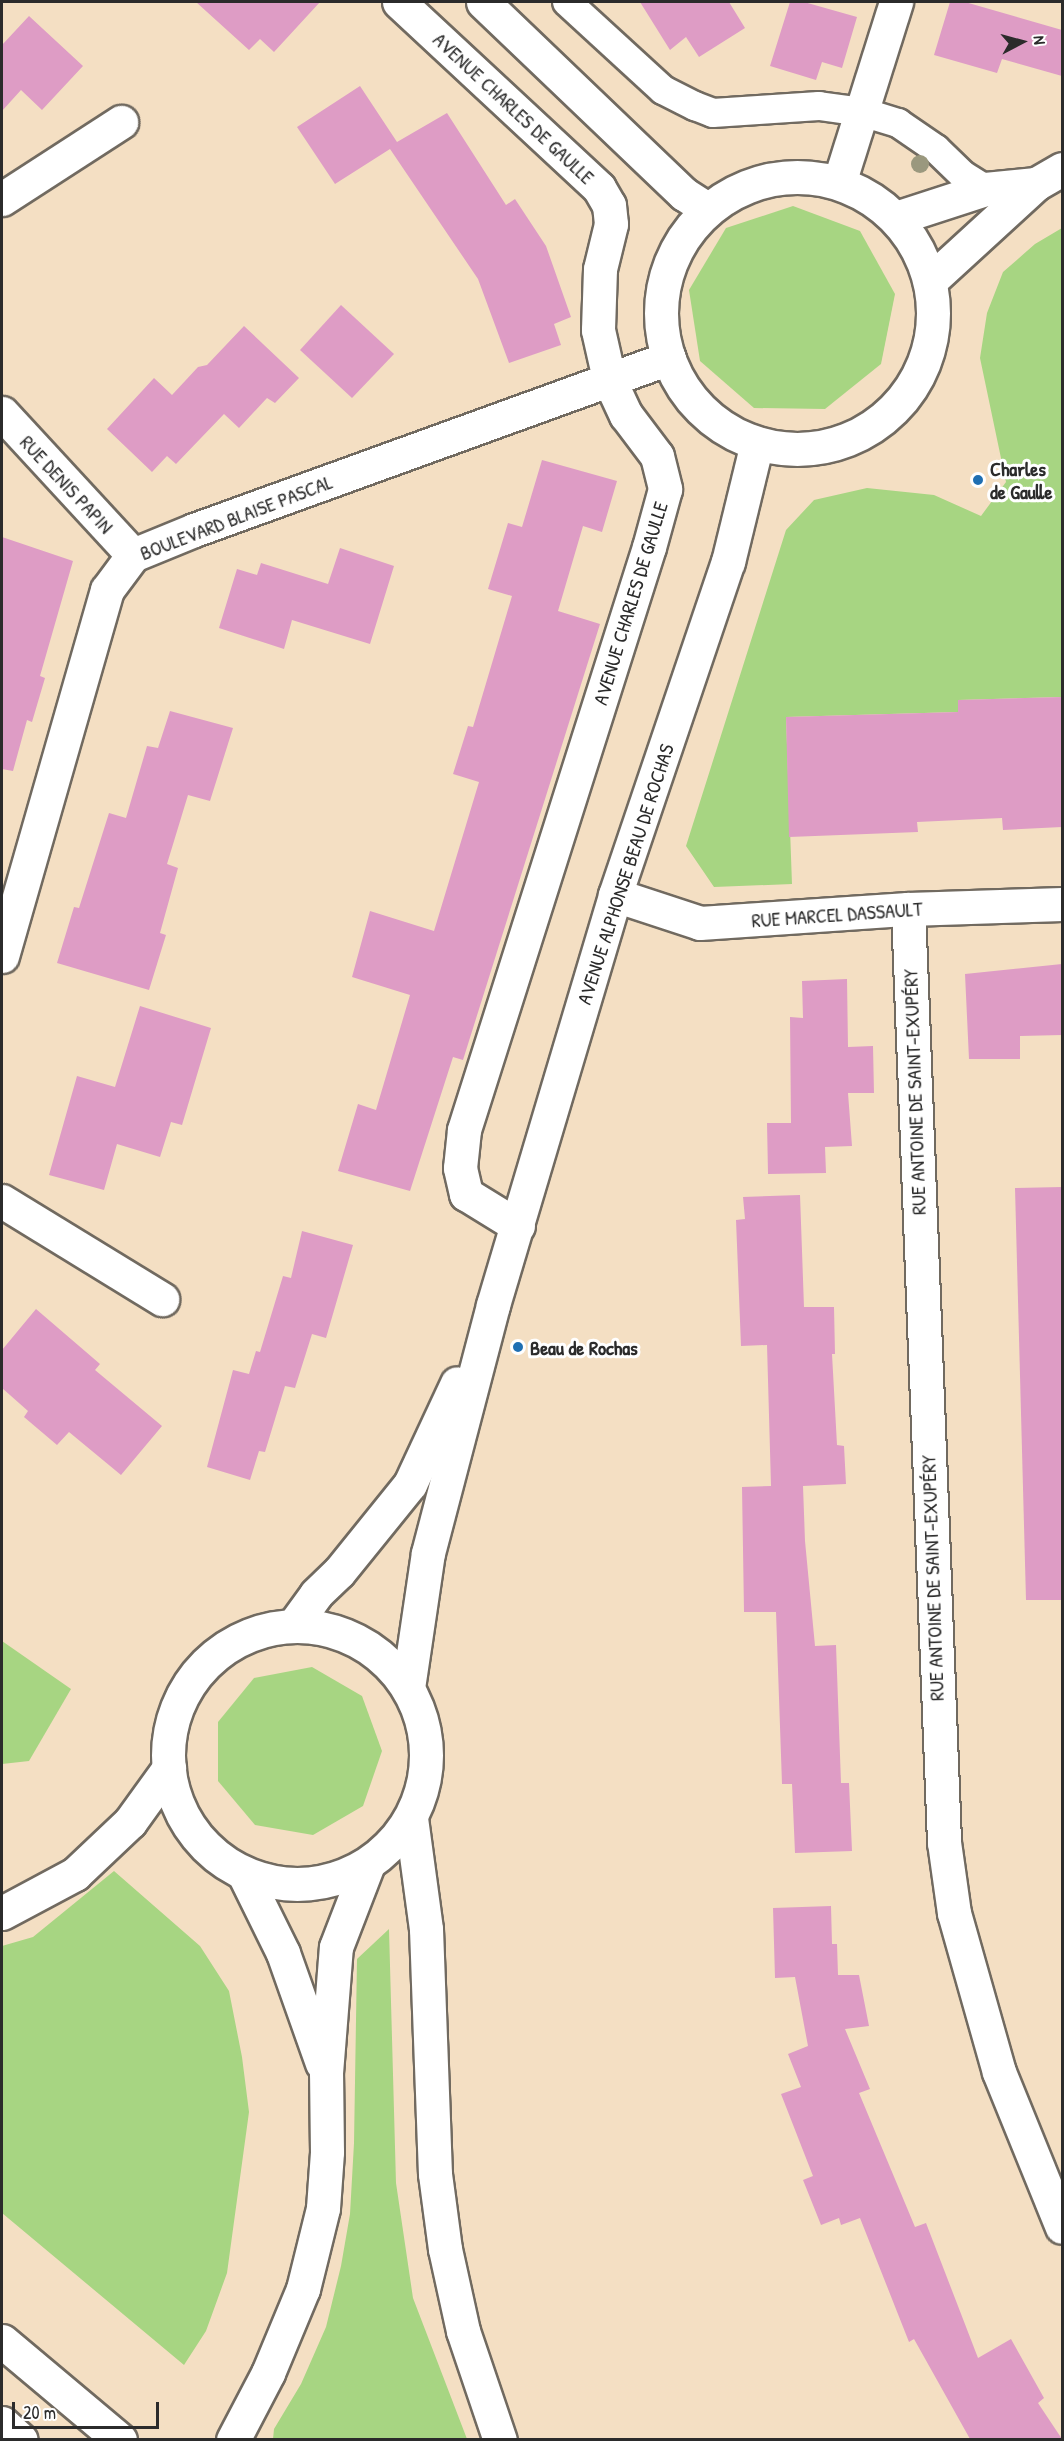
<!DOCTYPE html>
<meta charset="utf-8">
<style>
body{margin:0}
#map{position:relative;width:1064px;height:2441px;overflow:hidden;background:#f4dfc3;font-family:"Patrick Hand",sans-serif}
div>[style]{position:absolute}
.green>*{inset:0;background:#a7d582}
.building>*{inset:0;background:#de9cc5}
.roads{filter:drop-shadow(2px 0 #716a60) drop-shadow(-2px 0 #716a60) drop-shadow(0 2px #716a60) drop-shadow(0 -2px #716a60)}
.lane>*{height:28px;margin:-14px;padding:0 14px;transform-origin:14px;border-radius:14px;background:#fff}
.street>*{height:33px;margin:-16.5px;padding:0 16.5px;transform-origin:16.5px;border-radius:16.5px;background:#fff}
.secondary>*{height:33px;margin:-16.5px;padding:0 16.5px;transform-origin:16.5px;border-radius:16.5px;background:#fff}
.secondary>.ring{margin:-16.5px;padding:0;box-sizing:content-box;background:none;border:33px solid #fff;border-radius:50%}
.primary>*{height:33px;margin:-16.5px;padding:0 16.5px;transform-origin:16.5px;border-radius:16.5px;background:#fff}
.trees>*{width:18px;height:18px;margin:-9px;border-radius:50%;background:#9a987e}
.dots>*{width:16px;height:16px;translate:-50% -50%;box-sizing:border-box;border:3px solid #fff;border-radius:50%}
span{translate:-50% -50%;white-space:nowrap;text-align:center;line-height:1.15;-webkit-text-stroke:6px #fff;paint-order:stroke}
.street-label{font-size:20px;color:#2b2b2b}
.poi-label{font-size:20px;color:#2b2b2b;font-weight:700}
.left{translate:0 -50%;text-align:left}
.frame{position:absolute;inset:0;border:3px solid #2b2b2b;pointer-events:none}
.north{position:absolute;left:992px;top:12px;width:60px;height:60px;-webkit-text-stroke:4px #fff;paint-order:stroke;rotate:84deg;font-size:16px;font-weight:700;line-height:24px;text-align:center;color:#2b2b2b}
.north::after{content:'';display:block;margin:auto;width:21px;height:27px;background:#2b2b2b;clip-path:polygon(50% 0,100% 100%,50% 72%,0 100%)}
.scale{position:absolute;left:12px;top:2402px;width:147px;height:27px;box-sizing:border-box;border:3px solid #2b2b2b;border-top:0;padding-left:8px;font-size:18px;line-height:21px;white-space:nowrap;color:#2b2b2b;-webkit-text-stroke:4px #fff;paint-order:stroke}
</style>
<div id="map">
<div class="green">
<i style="clip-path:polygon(793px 206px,860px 231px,895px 294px,881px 364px,825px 409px,754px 408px,700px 361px,689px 290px,726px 228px)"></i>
<i style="clip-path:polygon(1062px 228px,1062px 697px,958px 700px,958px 712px,786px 717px,792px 884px,714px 887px,686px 846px,786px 530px,814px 500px,867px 488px,934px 495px,981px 516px,1006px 482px,980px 358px,987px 313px,1003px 272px,1035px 244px)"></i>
<i style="clip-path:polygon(2px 1641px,71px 1689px,29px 1761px,2px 1764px)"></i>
<i style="clip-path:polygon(312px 1667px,362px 1696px,382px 1751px,363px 1806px,313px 1835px,255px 1825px,218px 1781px,218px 1722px,254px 1678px)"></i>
<i style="clip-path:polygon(114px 1871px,200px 1946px,229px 1991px,242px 2057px,249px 2112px,227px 2273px,206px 2331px,184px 2365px,2px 2213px,2px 1946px,33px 1937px)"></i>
<i style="clip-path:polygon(389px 1929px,396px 2183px,413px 2298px,467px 2439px,273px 2439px,274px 2429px,301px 2384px,326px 2327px,341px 2266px,350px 2214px,354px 2143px,357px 1959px)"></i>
</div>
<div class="building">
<i style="clip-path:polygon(196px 2px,320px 2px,274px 52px,260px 39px,249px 50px)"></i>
<i style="clip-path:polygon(640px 2px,729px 2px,745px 28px,699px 57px,686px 37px,670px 50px)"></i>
<i style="clip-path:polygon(790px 2px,804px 2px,857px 17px,842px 68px,822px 62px,816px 80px,770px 66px)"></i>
<i style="clip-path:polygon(950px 2px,965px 2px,1062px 30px,1062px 76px,1002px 59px,997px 73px,934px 55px)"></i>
<i style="clip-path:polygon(29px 16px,83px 66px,42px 110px,21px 90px,2px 111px,2px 45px)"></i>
<i style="clip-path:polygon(360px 86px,397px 142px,447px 113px,506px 205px,515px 199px,546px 246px,571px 317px,554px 324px,561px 345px,509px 363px,478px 279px,390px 149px,335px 184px,297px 127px)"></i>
<i style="clip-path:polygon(341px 305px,394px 354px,352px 398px,300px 350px)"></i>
<i style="clip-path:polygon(244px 326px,299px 378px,275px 403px,267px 398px,239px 428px,224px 414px,176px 464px,167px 456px,152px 472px,107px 429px,154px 378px,172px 395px,198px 367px,207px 365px)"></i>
<i style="clip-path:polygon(542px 460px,617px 481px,602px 532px,583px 526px,558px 611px,600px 624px,463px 1060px,453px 1057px,410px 1191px,338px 1171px,358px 1104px,376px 1110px,410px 995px,352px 977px,370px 911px,434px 931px,479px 782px,453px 774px,468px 726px,473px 727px,512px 596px,488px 589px,508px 523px,522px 527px)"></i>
<i style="clip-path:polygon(2px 537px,73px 561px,40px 676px,45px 678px,32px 722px,27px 720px,13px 771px,2px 769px)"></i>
<i style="clip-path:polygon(340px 548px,394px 566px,370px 644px,292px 620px,284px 649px,219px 628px,237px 569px,257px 575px,261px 563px,328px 584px)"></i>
<i style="clip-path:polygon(1062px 697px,1062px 827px,1003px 830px,1002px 818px,917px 822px,918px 832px,789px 837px,786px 717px,958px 712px,958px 700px)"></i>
<i style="clip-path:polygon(170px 711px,233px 728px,210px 801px,188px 795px,167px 864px,178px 868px,160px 933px,166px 935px,149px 990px,57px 963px,74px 907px,79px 908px,109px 813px,126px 818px,147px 746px,158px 748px)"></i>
<i style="clip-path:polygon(1062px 964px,1062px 1035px,1020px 1036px,1020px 1059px,969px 1059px,965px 974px)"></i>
<i style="clip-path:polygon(847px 979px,848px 1047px,873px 1046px,874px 1093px,848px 1093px,852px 1146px,825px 1147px,826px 1173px,768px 1174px,767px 1123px,791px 1123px,790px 1017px,803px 1018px,802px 981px)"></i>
<i style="clip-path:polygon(140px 1006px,211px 1028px,182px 1125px,171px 1122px,160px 1157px,117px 1144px,104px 1190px,49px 1175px,77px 1076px,115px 1087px)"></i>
<i style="clip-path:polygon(1062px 1187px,1062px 1600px,1026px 1600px,1015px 1188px)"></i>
<i style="clip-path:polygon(800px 1195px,804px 1307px,834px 1307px,835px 1354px,832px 1354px,837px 1445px,844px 1446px,846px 1484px,803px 1486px,805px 1541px,815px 1646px,836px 1645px,841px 1783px,849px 1783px,852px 1851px,795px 1853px,792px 1784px,782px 1784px,776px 1612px,744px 1612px,742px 1487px,771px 1486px,767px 1345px,741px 1346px,736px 1220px,745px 1219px,743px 1197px)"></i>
<i style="clip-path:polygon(302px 1231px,353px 1245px,326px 1338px,312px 1334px,295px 1388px,285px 1386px,265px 1452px,259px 1451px,250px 1480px,207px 1467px,233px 1370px,249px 1374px,256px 1351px,260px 1352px,283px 1276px,291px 1278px)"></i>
<i style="clip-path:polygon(36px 1309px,100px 1364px,95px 1370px,162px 1426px,121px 1475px,69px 1432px,57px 1445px,24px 1417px,28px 1411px,2px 1388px,2px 1350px)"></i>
<i style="clip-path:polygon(831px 1906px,832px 1944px,837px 1944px,838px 1975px,859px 1975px,869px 2026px,845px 2029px,870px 2089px,859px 2093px,915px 2227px,926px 2223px,978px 2358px,1011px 2339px,1044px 2398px,1038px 2403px,1062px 2439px,970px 2439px,914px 2339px,909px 2342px,860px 2218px,841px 2225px,839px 2218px,821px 2225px,803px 2180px,813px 2176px,781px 2094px,801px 2087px,788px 2054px,808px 2046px,795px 1977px,775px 1978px,773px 1908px)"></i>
</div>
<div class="roads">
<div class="lane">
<i style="left:567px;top:2px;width:130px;rotate:42.5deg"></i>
<i style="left:663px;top:90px;width:36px;rotate:27deg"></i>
<i style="left:695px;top:106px;width:19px;rotate:21deg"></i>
<i style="left:713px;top:113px;width:106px;rotate:-3.8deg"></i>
<i style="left:819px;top:106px;width:43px;rotate:7.9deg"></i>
<i style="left:862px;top:112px;width:38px;rotate:17deg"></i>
<i style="left:898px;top:123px;width:46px;rotate:34.4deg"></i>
<i style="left:936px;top:149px;width:37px;rotate:44deg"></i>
<i style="left:963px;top:175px;width:26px;rotate:32deg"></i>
</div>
<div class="street">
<i style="left:399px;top:2px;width:273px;rotate:42.9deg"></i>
<i style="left:599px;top:188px;width:20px;rotate:60deg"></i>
<i style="left:609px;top:205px;width:19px;rotate:84deg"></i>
<i style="left:611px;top:224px;width:46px;rotate:103.7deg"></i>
<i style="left:600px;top:269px;width:61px;rotate:91.9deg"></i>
<i style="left:598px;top:330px;width:50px;rotate:77.3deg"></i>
<i style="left:609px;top:379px;width:40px;rotate:65deg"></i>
<i style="left:626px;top:415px;width:51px;rotate:52.9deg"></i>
<i style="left:657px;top:456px;width:34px;rotate:76deg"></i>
<i style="left:665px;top:489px;width:60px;rotate:105.4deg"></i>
<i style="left:649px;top:547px;width:612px;rotate:107.61deg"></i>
<i style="left:464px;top:1130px;width:38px;rotate:96deg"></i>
<i style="left:460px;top:1168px;width:27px;rotate:77deg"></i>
<i style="left:466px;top:1194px;width:61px;rotate:31.6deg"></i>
<i style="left:839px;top:183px;width:190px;rotate:-72.5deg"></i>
<i style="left:2px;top:199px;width:142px;rotate:-32.9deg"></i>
<i style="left:2px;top:413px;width:193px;rotate:47.3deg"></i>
<i style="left:615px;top:895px;width:89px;rotate:18.2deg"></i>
<i style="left:700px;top:923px;width:208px;rotate:-3.9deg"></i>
<i style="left:908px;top:909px;width:154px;rotate:-1.9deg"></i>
<i style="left:908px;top:909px;width:934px;rotate:87.79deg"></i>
<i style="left:944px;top:1842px;width:72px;rotate:82deg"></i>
<i style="left:954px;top:1913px;width:165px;rotate:74.2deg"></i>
<i style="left:999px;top:2072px;width:167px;rotate:67.9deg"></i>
<i style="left:2px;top:956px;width:381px;rotate:-74deg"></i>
<i style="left:107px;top:590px;width:44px;rotate:-53.4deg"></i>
<i style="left:133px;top:555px;width:66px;rotate:-22.3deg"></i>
<i style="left:194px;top:530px;width:505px;rotate:-19.91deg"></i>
<i style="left:2px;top:1201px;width:188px;rotate:31.5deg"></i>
</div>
<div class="secondary">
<i style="left:483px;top:2px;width:278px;rotate:43.7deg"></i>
<i style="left:684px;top:194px;width:27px;rotate:33deg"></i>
<i class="ring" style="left:661px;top:177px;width:239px;height:239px"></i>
<i style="left:896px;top:218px;width:94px;rotate:-18deg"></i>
<i style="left:985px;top:189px;width:51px;rotate:-5.6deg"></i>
<i style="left:930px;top:281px;width:144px;rotate:-42.5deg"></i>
<i style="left:1036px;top:184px;width:30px;rotate:-30deg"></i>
<i style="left:293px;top:1626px;width:39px;rotate:-54deg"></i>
<i style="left:316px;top:1594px;width:32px;rotate:-44deg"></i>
<i style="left:339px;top:1572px;width:113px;rotate:-51.1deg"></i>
<i style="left:410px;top:1484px;width:111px;rotate:-65deg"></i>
<i class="ring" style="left:168px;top:1626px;width:225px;height:225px"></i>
<i style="left:408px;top:1688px;width:136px;rotate:-81.6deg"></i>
<i style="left:428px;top:1553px;width:256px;rotate:-75.3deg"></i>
<i style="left:493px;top:1305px;width:428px;rotate:-73.4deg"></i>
<i style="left:615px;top:895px;width:352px;rotate:-71.3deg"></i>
<i style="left:728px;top:562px;width:122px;rotate:-76.3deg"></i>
<i style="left:244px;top:1874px;width:88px;rotate:63.7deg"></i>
<i style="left:283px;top:1953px;width:117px;rotate:70.5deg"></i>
<i style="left:233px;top:2440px;width:76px;rotate:-62.4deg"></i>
<i style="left:268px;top:2373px;width:91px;rotate:-67.4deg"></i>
<i style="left:303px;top:2289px;width:83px;rotate:-76.1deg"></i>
<i style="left:323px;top:2208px;width:56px;rotate:-85.9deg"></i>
<i style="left:327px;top:2152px;width:79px;rotate:-90.7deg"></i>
<i style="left:326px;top:2073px;width:126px;rotate:-85.5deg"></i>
<i style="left:336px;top:1947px;width:89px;rotate:-68.9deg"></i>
</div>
<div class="primary">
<i style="left:411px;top:1818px;width:112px;rotate:82.3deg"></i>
<i style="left:426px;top:1929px;width:245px;rotate:87.9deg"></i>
<i style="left:435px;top:2174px;width:76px;rotate:82.4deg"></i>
<i style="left:445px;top:2249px;width:84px;rotate:77.6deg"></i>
<i style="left:463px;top:2331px;width:115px;rotate:71.3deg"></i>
<i style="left:2px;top:1913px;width:83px;rotate:-28.1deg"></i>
<i style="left:75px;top:1874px;width:76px;rotate:-43.4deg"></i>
<i style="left:130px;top:1822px;width:67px;rotate:-54.2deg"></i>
<i style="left:2px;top:2341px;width:154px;rotate:40deg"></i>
<i style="left:2px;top:2423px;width:25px;rotate:42deg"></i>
</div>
</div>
<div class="trees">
<i style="left:920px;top:164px"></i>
</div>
<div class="dots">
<i style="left:978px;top:480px;background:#1f6fb2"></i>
<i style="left:518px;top:1347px;background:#1f6fb2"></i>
</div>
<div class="street-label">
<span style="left:514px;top:108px;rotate:43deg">AVENUE CHARLES DE GAULLE</span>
<span style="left:67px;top:484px;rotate:47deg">RUE DENIS PAPIN</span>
<span style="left:236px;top:517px;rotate:-21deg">BOULEVARD BLAISE PASCAL</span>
<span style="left:630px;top:603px;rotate:-73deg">AVENUE CHARLES DE GAULLE</span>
<span style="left:625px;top:874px;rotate:-72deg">AVENUE ALPHONSE BEAU DE ROCHAS</span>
<span style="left:837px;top:914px;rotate:-4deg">RUE MARCEL DASSAULT</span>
<span style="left:914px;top:1092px;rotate:-92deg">RUE ANTOINE DE SAINT-EXUPÉRY</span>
<span style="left:932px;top:1578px;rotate:-92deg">RUE ANTOINE DE SAINT-EXUPÉRY</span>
</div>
<div class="poi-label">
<span class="left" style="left:990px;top:480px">Charles<br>de Gaulle</span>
<span class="left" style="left:530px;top:1347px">Beau de Rochas</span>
</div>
<div class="frame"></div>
<div class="north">N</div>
<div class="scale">20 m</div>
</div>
